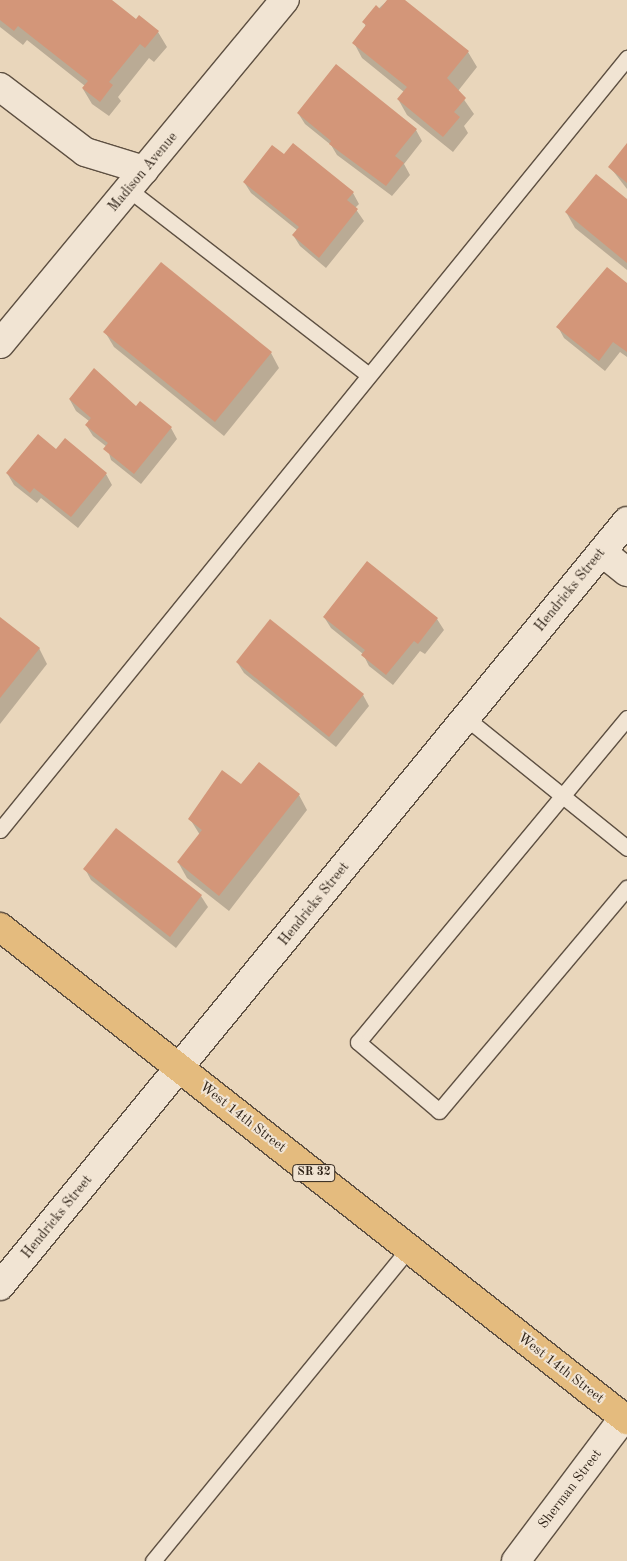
<!DOCTYPE html>
<style>
body{margin:0}
#map{position:relative;width:627px;height:1561px;overflow:hidden;background:#e9d6bb;font-family:"Old Standard TT",serif}
div>[style]{position:absolute}
.shadow>*{inset:0;background:#0003}
.building>*{inset:0;background:#d39679}
.roads{filter:drop-shadow(1px 0 #5e5042) drop-shadow(-1px 0 #5e5042) drop-shadow(0 1px #5e5042) drop-shadow(0 -1px #5e5042)}
.lane>*{height:15px;margin:-7.5px;padding:0 7.5px;transform-origin:7.5px;border-radius:7.5px;background:#f1e4d3}
.street>*{height:28px;margin:-14px;padding:0 14px;transform-origin:14px;border-radius:14px;background:#f1e4d3}
.secondary>*{height:28px;margin:-14px;padding:0 14px;transform-origin:14px;border-radius:14px;background:#f1e4d3}
.primary>*{height:28px;margin:-14px;padding:0 14px;transform-origin:14px;border-radius:14px;background:#e4bb7e}
span{translate:-50% -50%;white-space:nowrap;text-align:center;line-height:1.15;-webkit-text-stroke:4px #f1e4d3;paint-order:stroke}
.shield-label span{padding:1px 4px;background:#f1e4d3;border:1px solid;border-radius:4px;-webkit-text-stroke-width:0}
.shield-label{font-size:12px;color:#302419;font-weight:700}
.street-label{font-size:14px;color:#302419}
</style>
<div id="map">
<div class="shadow">
<i style="clip-path:polygon(0 0,110px 0,136px 21px,158px 32px,167px 47px,154px 62px,149px 58px,118px 97px,121px 101px,109px 116px,92px 104px,83px 89px,85px 86px,27px 40px,23px 45px,0 27px)"></i>
<i style="clip-path:polygon(388px 0,403px 0,468px 52px,477px 67px,458px 91px,474px 114px,464px 126px,468px 133px,453px 152px,407px 115px,398px 99px,404px 92px,362px 58px,354px 43px,366px 27px,364px 22px)"></i>
<i style="clip-path:polygon(298px 113px,416px 130px,422px 141px,404px 164px,410px 175px,392px 196px,337px 155px,331px 145px,305px 124px)"></i>
<i style="clip-path:polygon(627px 145px,627px 189px,610px 167px)"></i>
<i style="clip-path:polygon(284px 156px,353px 193px,359px 204px,355px 208px,364px 221px,326px 268px,300px 246px,293px 235px,297px 230px,251px 193px,244px 182px)"></i>
<i style="clip-path:polygon(627px 200px,627px 270px,575px 228px,566px 212px)"></i>
<i style="clip-path:polygon(627px 285px,627px 357px,620px 352px,605px 371px,564px 338px,558px 327px)"></i>
<i style="clip-path:polygon(105px 332px,271px 353px,279px 368px,224px 436px,114px 347px)"></i>
<i style="clip-path:polygon(94px 370px,136px 408px,171px 428px,177px 439px,141px 484px,111px 460px,107px 447px,93px 436px,86px 425px,89px 421px,76px 411px,70px 400px)"></i>
<i style="clip-path:polygon(56px 451px,106px 474px,112px 485px,78px 528px,41px 498px,37px 503px,14px 485px,7px 473px)"></i>
<i style="clip-path:polygon(324px 617px,437px 619px,444px 630px,425px 654px,420px 651px,393px 685px,369px 666px,363px 654px,331px 628px)"></i>
<i style="clip-path:polygon(0 619px,39px 648px,47px 664px,0 724px)"></i>
<i style="clip-path:polygon(237px 662px,363px 695px,369px 706px,336px 747px,244px 673px)"></i>
<i style="clip-path:polygon(241px 786px,299px 795px,307px 810px,229px 911px,187px 878px,178px 862px,200px 835px,190px 819px)"></i>
<i style="clip-path:polygon(116px 829px,201px 896px,208px 907px,176px 948px,91px 880px,85px 869px)"></i>
</div>
<div class="building">
<i style="clip-path:polygon(0 0,112px 0,136px 19px,139px 15px,159px 31px,145px 48px,140px 44px,109px 82px,113px 85px,100px 102px,82px 88px,88px 81px,18px 26px,14px 31px,0 20px)"></i>
<i style="clip-path:polygon(387px 0,405px 0,469px 51px,447px 78px,466px 98px,454px 112px,460px 117px,443px 137px,397px 99px,407px 87px,352px 43px,366px 25px,362px 22px,376px 5px,380px 9px)"></i>
<i style="clip-path:polygon(336px 64px,417px 129px,395px 156px,404px 163px,386px 186px,329px 144px,331px 141px,297px 113px)"></i>
<i style="clip-path:polygon(293px 143px,354px 192px,347px 200px,358px 209px,319px 258px,292px 235px,299px 227px,243px 182px,272px 145px,284px 154px)"></i>
<i style="clip-path:polygon(627px 143px,627px 183px,608px 167px)"></i>
<i style="clip-path:polygon(596px 174px,627px 199px,627px 263px,565px 212px)"></i>
<i style="clip-path:polygon(161px 262px,272px 352px,215px 422px,103px 332px)"></i>
<i style="clip-path:polygon(607px 267px,627px 283px,627px 352px,613px 342px,599px 361px,556px 327px)"></i>
<i style="clip-path:polygon(94px 368px,136px 406px,140px 401px,172px 427px,134px 474px,103px 449px,108px 443px,85px 425px,91px 418px,69px 399px)"></i>
<i style="clip-path:polygon(38px 434px,56px 449px,65px 438px,107px 473px,71px 517px,34px 488px,30px 493px,6px 473px)"></i>
<i style="clip-path:polygon(367px 561px,438px 618px,418px 644px,414px 641px,386px 675px,361px 655px,365px 650px,323px 617px)"></i>
<i style="clip-path:polygon(0 617px,40px 648px,0 698px)"></i>
<i style="clip-path:polygon(270px 619px,364px 694px,329px 737px,236px 662px)"></i>
<i style="clip-path:polygon(259px 762px,300px 794px,219px 896px,177px 862px,202px 830px,188px 819px,222px 770px,241px 784px)"></i>
<i style="clip-path:polygon(116px 828px,202px 895px,170px 937px,83px 869px)"></i>
</div>
<div class="roads">
<div class="lane">
<i style="left:128px;top:189px;width:304px;rotate:37.7deg"></i>
<i style="left:466px;top:718px;width:207px;rotate:38.9deg"></i>
<i style="left:627px;top:718px;width:421px;rotate:129.7deg"></i>
<i style="left:358px;top:1042px;width:106px;rotate:40.4deg"></i>
<i style="left:439px;top:1111px;width:292px;rotate:-49.9deg"></i>
<i style="left:0;top:830px;width:995px;rotate:-50.92deg"></i>
<i style="left:153px;top:1561px;width:404px;rotate:-50.7deg"></i>
</div>
<div class="street">
<i style="left:0;top:87px;width:107px;rotate:37.4deg"></i>
<i style="left:85px;top:152px;width:62px;rotate:17deg"></i>
<i style="left:602px;top:552px;width:32px;rotate:39deg"></i>
<i style="left:0;top:1286px;width:989px;rotate:-50.66deg"></i>
<i style="left:516px;top:1561px;width:180px;rotate:-53.1deg"></i>
</div>
<div class="secondary">
<i style="left:0;top:344px;width:447px;rotate:-50.4deg"></i>
</div>
<div class="primary">
<i style="left:0;top:927px;width:798px;rotate:38.18deg"></i>
</div>
</div>
<div class="shield-label">
<span style="left:314px;top:1173px">SR 32</span>
</div>
<div class="street-label">
<span style="left:143px;top:172px;rotate:-50deg">Madison Avenue</span>
<span style="left:570px;top:590px;rotate:-51deg">Hendricks Street</span>
<span style="left:314px;top:904px;rotate:-51deg">Hendricks Street</span>
<span style="left:243px;top:1117px;rotate:38deg">West 14th Street</span>
<span style="left:57px;top:1217px;rotate:-51deg">Hendricks Street</span>
<span style="left:561px;top:1368px;rotate:38deg">West 14th Street</span>
<span style="left:570px;top:1489px;rotate:-53deg">Sherman Street</span>
</div>
</div>
